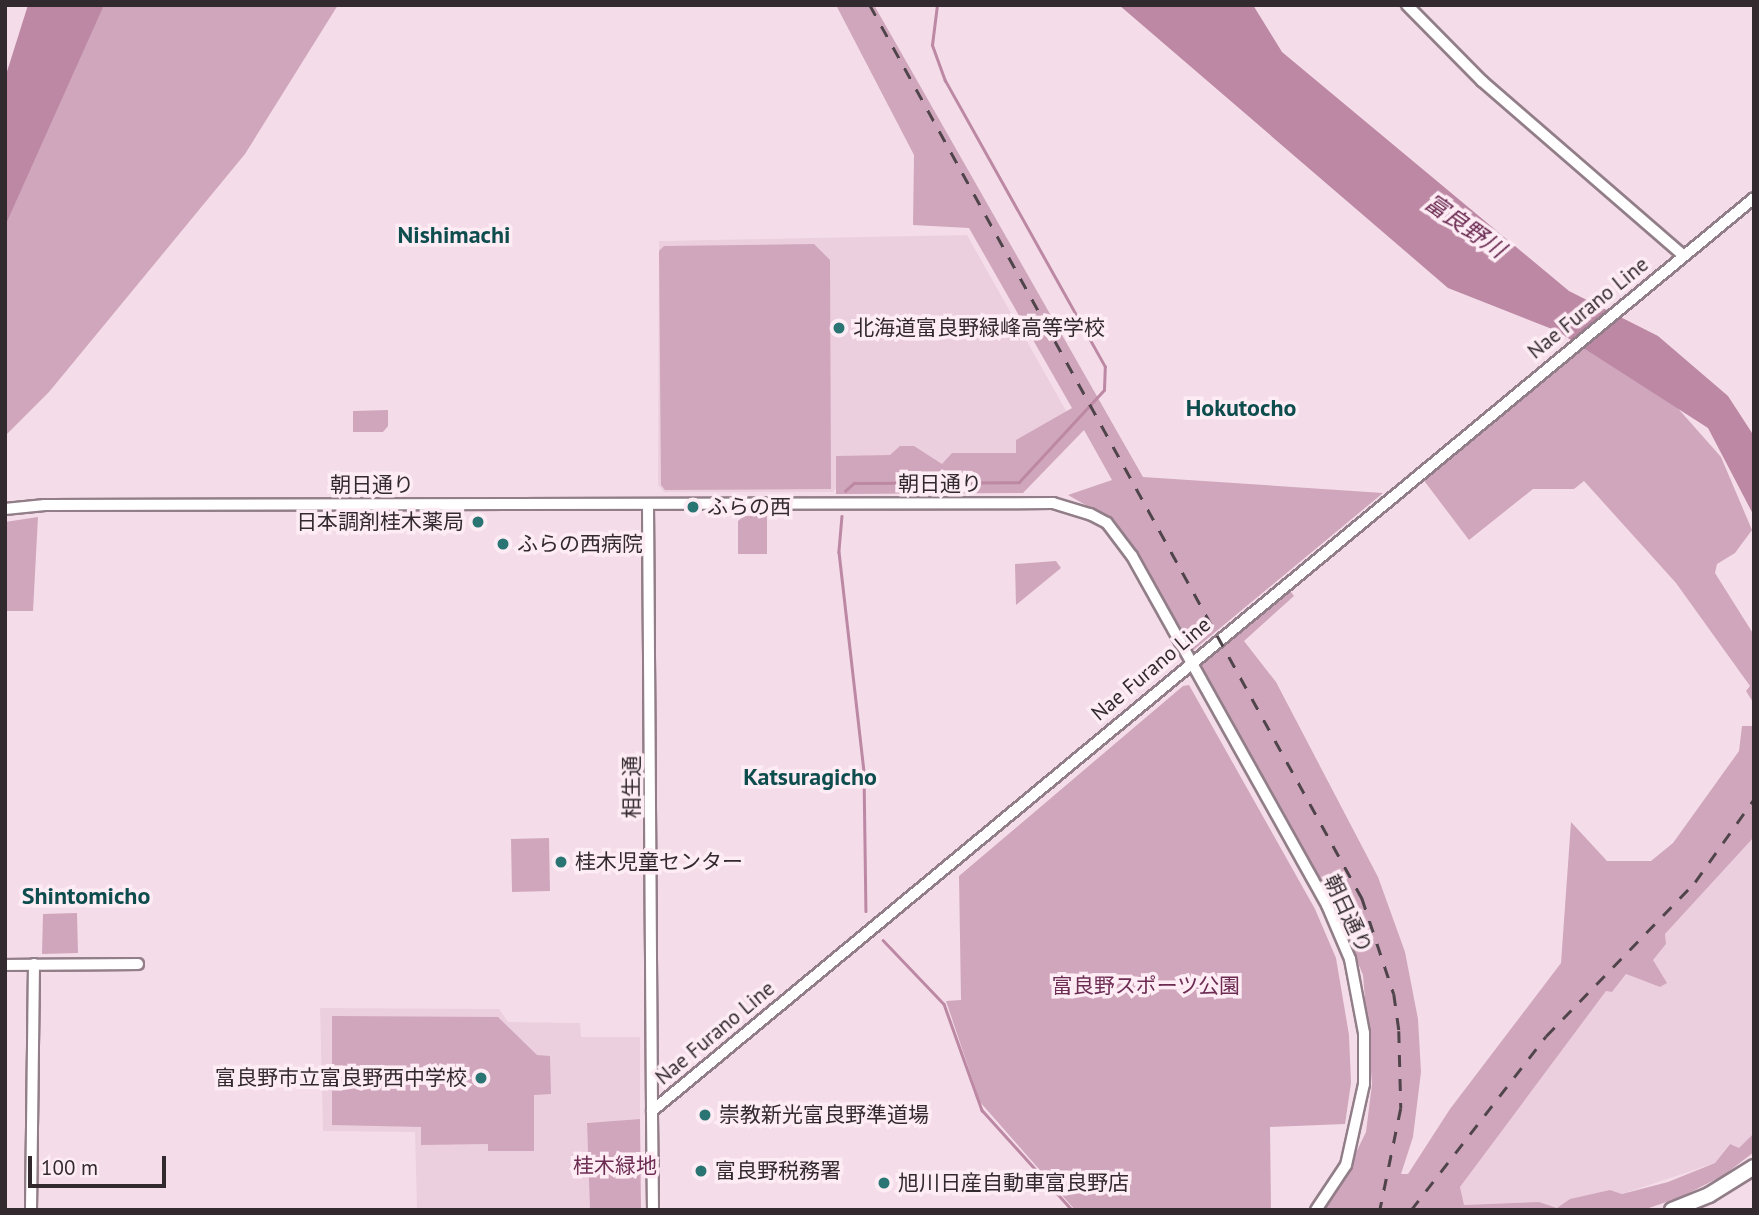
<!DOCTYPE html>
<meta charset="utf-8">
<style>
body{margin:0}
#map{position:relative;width:1759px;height:1215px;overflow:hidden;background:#f4dde9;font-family:"PT Sans","Noto Sans JP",sans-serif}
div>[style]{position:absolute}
.built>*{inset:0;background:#eccfde}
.green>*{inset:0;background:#d0a6bc}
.water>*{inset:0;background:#bc88a4}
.stream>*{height:2.5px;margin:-1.25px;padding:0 1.25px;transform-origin:1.25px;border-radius:1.25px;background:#bc88a4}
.roads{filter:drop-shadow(2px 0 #927e88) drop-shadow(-2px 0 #927e88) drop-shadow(0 2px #927e88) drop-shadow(0 -2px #927e88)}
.secondary>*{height:10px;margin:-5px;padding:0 5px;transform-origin:5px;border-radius:5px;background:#fff}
.highway>*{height:14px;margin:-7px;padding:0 7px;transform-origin:7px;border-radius:7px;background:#fff}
.rail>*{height:2.5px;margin-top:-1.25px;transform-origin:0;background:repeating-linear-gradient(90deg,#4f444a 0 12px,transparent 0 24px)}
.dots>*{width:19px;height:19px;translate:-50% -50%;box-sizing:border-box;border:4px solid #feecf5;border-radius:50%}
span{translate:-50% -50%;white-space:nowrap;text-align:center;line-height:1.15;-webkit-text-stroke:7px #feecf5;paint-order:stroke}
.street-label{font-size:21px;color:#322a2e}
.poi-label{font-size:21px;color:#322a2e}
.left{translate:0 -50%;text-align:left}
.right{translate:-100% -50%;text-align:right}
.park-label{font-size:21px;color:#6d2d53}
.water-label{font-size:23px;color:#69294f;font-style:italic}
.quarter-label{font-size:24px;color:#0e4d4e;font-weight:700}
.frame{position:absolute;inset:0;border:7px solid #322a2e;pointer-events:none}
.scale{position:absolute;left:28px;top:1156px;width:138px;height:32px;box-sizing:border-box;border:4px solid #322a2e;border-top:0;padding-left:9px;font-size:21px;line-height:24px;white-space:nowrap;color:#322a2e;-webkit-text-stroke:5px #feecf5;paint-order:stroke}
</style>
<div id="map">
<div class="built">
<i style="clip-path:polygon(967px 235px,1069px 416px,1024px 470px,852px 469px,833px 492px,664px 492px,658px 485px,659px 241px)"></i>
<i style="clip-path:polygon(1754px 837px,1754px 1133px,1739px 1149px,1729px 1144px,1715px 1163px,1622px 1194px,1610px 1190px,1557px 1208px,1539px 1202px,1463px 1205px,1460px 1187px,1606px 990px,1612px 992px,1626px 974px,1660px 987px,1652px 960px,1666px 944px,1665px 934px)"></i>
<i style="clip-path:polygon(320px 1008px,499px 1009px,508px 1022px,580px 1023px,581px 1037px,640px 1037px,640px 1119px,587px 1123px,590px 1210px,417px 1210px,415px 1132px,323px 1131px)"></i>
</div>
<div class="green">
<i style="clip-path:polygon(97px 5px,338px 5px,245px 154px,49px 392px,5px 436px,5px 210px)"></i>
<i style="clip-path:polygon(836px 5px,874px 5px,1143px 477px,1383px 493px,1190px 653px,1110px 519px,1068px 495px,1112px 480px,1084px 430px,1023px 493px,836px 494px,836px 456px,890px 455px,900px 446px,914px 446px,942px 464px,952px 453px,1016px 453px,1016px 440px,1072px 408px,969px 228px,913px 225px,914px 155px)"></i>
<i style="clip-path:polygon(814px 244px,830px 260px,831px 489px,665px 490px,661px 485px,659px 251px,664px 246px)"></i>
<i style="clip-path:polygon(1589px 342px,1667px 396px,1721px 457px,1752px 530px,1735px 553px,1717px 564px,1715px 573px,1754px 635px,1754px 704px,1746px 691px,1750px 686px,1676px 583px,1584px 481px,1574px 489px,1533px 489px,1469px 540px,1422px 478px)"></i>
<i style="clip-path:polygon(388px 410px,388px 426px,383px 432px,353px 432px,353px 411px)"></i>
<i style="clip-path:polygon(744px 516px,767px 516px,767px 554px,738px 554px,738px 521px)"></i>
<i style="clip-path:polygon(38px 517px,33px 611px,5px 611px,5px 522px)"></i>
<i style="clip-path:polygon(1056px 561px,1061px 568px,1016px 605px,1015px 564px)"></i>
<i style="clip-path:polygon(1288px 588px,1294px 596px,1244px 641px,1276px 682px,1378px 877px,1405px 952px,1418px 1019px,1421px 1072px,1413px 1137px,1401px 1174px,1408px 1174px,1450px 1109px,1561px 963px,1571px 822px,1607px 861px,1651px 861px,1673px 843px,1739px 751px,1742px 726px,1754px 726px,1754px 837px,1665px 934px,1666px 944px,1653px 960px,1667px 983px,1660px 987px,1626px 974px,1612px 992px,1606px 991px,1460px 1187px,1464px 1205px,1539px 1202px,1557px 1208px,1570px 1199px,1610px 1190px,1622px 1194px,1668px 1182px,1715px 1163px,1730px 1144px,1739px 1148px,1754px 1133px,1754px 1152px,1724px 1175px,1681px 1197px,1643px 1210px,1316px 1210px,1349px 1167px,1366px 1132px,1372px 1084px,1363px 975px,1334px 904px,1197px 665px)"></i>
<i style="clip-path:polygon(1189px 685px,1315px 909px,1336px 958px,1349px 1035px,1351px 1083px,1345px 1124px,1270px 1127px,1271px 1210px,1075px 1210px,980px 1102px,946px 1001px,961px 1000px,959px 876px,1183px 686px)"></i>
<i style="clip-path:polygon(549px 838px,550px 891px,512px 892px,511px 839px)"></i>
<i style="clip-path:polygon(77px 913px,78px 953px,42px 954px,43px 914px)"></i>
<i style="clip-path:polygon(332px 1016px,498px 1017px,537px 1055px,550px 1056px,551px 1094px,534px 1095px,534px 1151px,488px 1151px,488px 1144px,421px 1145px,421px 1127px,332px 1125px)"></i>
<i style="clip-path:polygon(640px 1119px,641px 1210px,590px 1210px,587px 1123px)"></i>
</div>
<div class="water">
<i style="clip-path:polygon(28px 5px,104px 5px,5px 226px,5px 78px)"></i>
<i style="clip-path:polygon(1119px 5px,1253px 5px,1282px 52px,1569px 291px,1658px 336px,1728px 396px,1754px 436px,1754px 516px,1708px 428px,1557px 331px,1448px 288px)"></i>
</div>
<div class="stream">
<i style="left:845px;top:491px;width:12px;rotate:-42deg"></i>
<i style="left:854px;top:483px;width:165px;rotate:-0.3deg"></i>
<i style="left:1019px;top:482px;width:125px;rotate:-47.3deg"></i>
<i style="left:1104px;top:390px;width:23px;rotate:-88deg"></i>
<i style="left:1105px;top:367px;width:328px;rotate:-119.2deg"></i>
<i style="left:945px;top:81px;width:38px;rotate:-110deg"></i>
<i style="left:932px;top:45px;width:40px;rotate:-82.9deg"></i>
<i style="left:842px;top:516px;width:36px;rotate:95deg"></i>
<i style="left:839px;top:552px;width:221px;rotate:83.5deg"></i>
<i style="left:864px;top:772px;width:139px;rotate:89.2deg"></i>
<i style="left:883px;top:940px;width:88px;rotate:46.4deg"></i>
<i style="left:944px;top:1004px;width:113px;rotate:70.3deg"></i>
<i style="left:982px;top:1110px;width:135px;rotate:48deg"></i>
</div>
<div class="roads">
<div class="secondary">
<i style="left:1407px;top:5px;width:107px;rotate:45.4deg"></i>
<i style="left:1482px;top:81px;width:266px;rotate:40.9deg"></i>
<i style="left:648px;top:505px;width:606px;rotate:89.62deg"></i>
<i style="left:5px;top:509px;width:40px;rotate:-5.7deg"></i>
<i style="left:45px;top:505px;width:1008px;rotate:-0.11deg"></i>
<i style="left:1053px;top:503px;width:39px;rotate:17deg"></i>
<i style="left:1090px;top:514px;width:19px;rotate:28deg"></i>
<i style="left:1107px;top:523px;width:41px;rotate:52.9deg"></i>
<i style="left:1132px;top:556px;width:400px;rotate:60.8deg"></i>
<i style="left:1327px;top:905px;width:59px;rotate:66.9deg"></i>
<i style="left:1350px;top:959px;width:75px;rotate:79.3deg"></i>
<i style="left:1364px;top:1033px;width:51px;rotate:90deg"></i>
<i style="left:1364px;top:1084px;width:83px;rotate:102.5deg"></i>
<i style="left:1346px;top:1165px;width:54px;rotate:123.7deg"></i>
<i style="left:5px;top:965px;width:133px;rotate:-0.4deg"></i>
<i style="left:31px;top:1210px;width:246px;rotate:-89.3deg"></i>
<i style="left:653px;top:1210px;width:99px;rotate:-90.6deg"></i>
<i style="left:652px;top:1111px;width:1431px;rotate:-39.64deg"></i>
</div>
<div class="highway">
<i style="left:1672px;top:1210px;width:40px;rotate:-22deg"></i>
<i style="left:1709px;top:1195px;width:53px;rotate:-31.9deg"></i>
</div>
</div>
<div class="rail">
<i style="left:870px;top:5px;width:1020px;rotate:61.15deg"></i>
<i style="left:1362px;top:898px;width:101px;rotate:71.6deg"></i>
<i style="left:1394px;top:994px;width:37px;rotate:82deg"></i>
<i style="left:1399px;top:1031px;width:77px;rotate:88.5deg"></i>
<i style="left:1401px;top:1108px;width:104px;rotate:101.6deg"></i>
<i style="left:1411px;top:1210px;width:220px;rotate:-52.2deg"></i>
<i style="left:1546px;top:1036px;width:214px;rotate:-45.9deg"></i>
<i style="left:1695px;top:882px;width:102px;rotate:-54.6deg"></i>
</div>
<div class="dots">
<i style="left:839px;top:328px;background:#2a7474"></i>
<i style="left:693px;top:507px;background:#2a7474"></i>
<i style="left:478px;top:522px;background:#2a7474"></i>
<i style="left:503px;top:544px;background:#2a7474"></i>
<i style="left:561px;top:862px;background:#2a7474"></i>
<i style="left:481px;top:1078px;background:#2a7474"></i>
<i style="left:705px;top:1115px;background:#2a7474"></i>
<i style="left:701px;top:1171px;background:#2a7474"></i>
<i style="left:884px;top:1183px;background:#2a7474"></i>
</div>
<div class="street-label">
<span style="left:1588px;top:308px;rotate:-39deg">Nae Furano Line</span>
<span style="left:940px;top:484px">朝日通り</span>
<span style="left:372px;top:485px">朝日通り</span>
<span style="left:1151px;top:669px;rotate:-40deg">Nae Furano Line</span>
<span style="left:632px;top:787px;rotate:-90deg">相生通</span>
<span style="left:1348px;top:914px;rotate:65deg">朝日通り</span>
<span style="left:715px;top:1033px;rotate:-40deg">Nae Furano Line</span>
</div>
<div class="poi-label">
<span class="left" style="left:853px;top:328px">北海道富良野緑峰高等学校</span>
<span class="left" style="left:707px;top:507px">ふらの西</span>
<span class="right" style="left:464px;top:522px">日本調剤桂木薬局</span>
<span class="left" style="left:517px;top:544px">ふらの西病院</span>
<span class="left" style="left:575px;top:862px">桂木児童センター</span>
<span class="right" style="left:467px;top:1078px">富良野市立富良野西中学校</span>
<span class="left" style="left:719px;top:1115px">崇教新光富良野準道場</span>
<span class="left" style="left:715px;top:1171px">富良野税務署</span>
<span class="left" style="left:898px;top:1183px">旭川日産自動車富良野店</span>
</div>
<div class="park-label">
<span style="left:1146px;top:986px">富良野スポーツ公園</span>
<span style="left:615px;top:1166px">桂木緑地</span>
</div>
<div class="water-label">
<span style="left:1465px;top:226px;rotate:35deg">富良野川</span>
</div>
<div class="quarter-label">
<span style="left:454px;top:235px">Nishimachi</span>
<span style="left:1241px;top:408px">Hokutocho</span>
<span style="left:810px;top:777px">Katsuragicho</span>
<span style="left:86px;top:896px">Shintomicho</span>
</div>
<div class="frame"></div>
<div class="scale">100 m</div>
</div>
